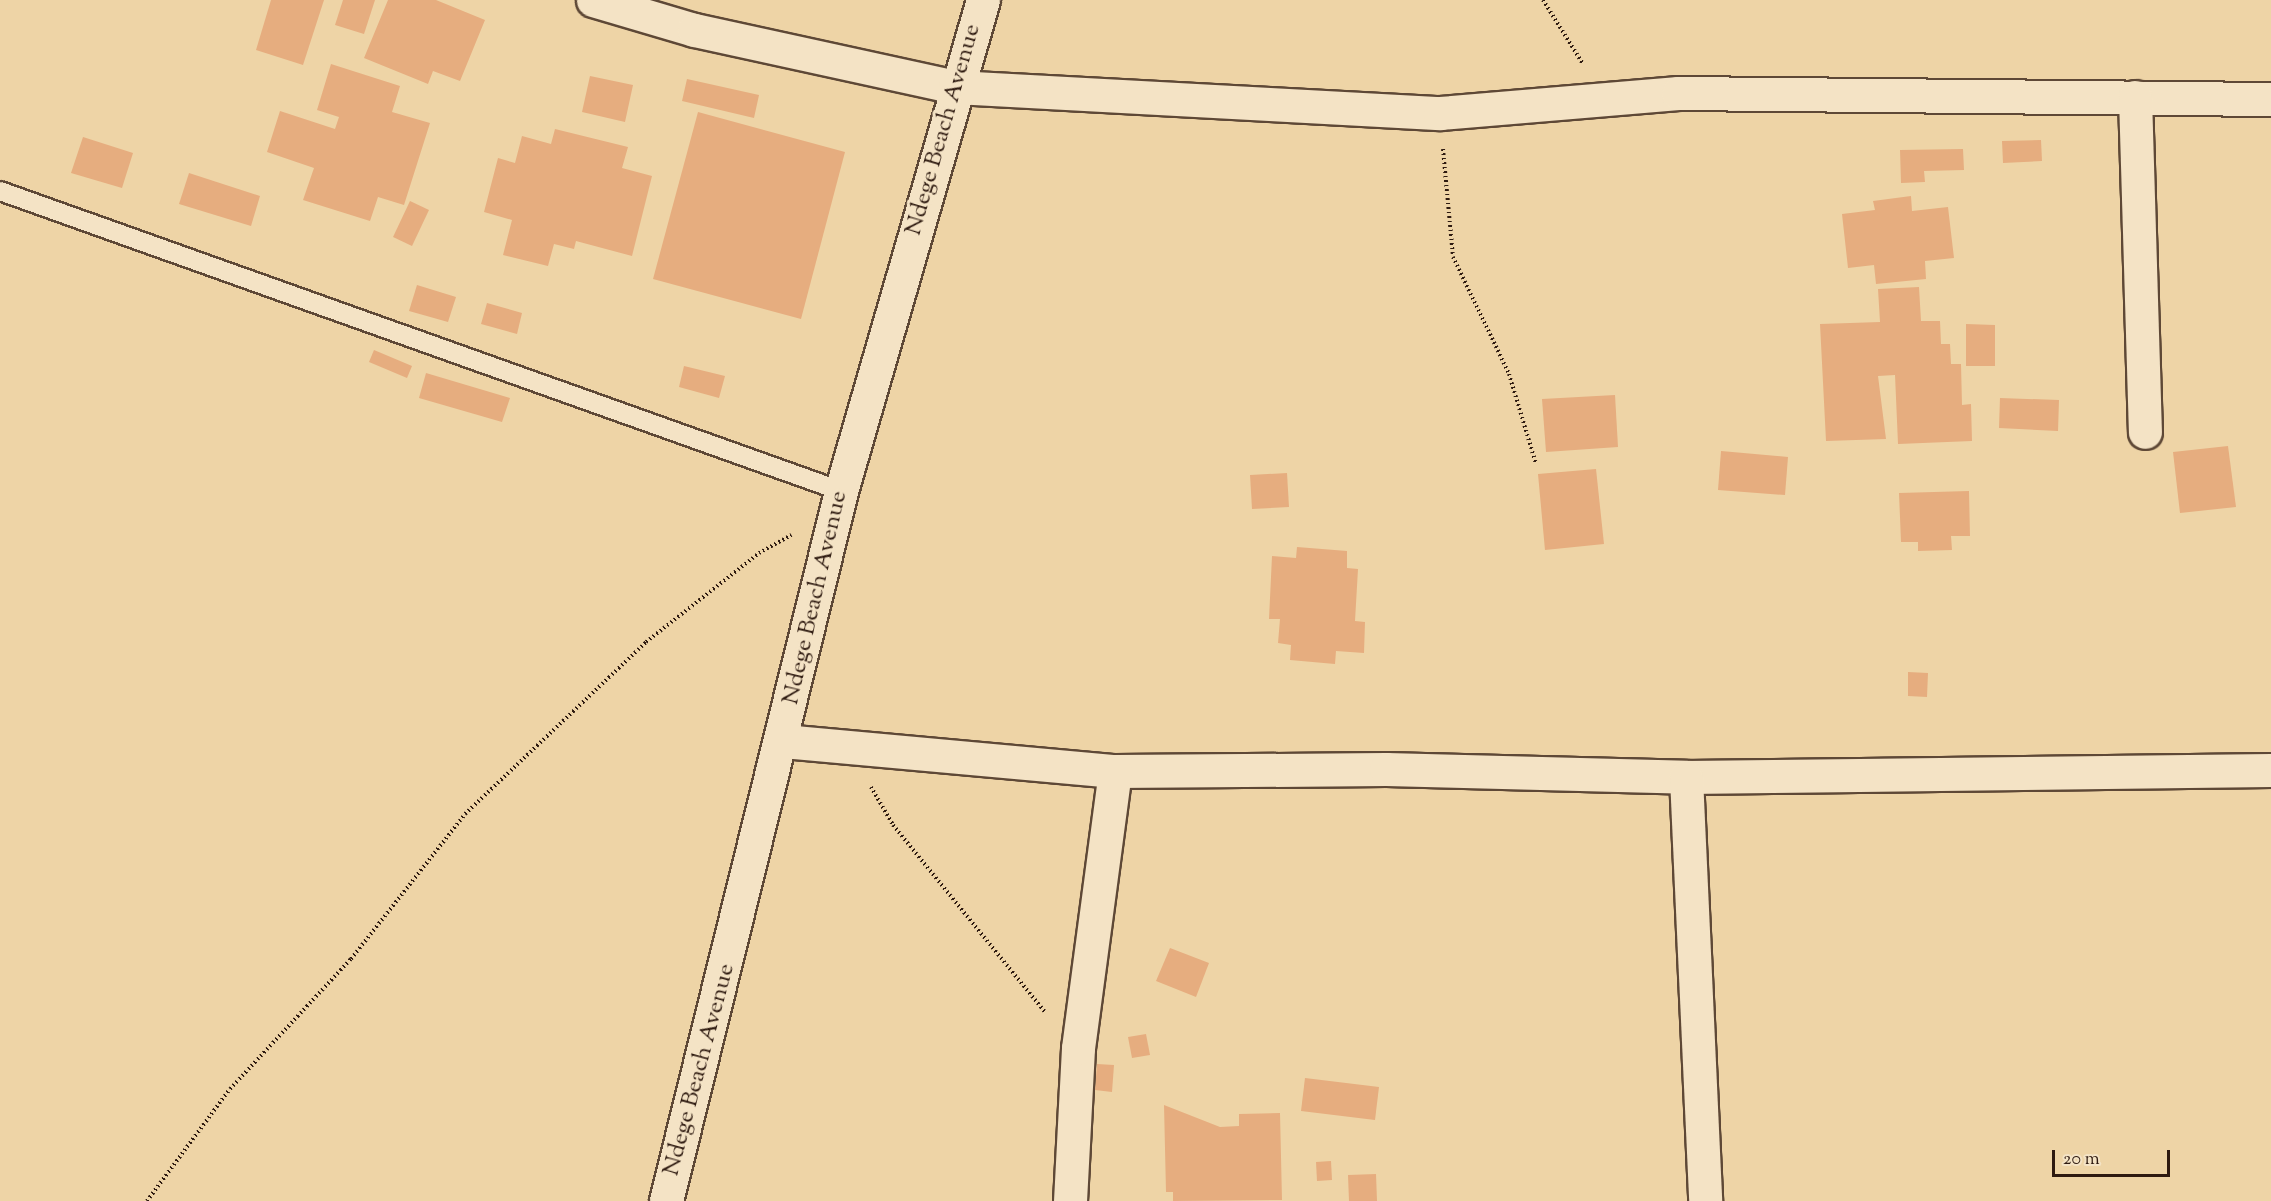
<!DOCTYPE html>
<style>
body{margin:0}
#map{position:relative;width:2271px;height:1201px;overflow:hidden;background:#eed4a6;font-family:"Sorts Mill Goudy",serif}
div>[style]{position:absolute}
.building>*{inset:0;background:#e6ad7f}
.path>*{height:4px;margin-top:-2px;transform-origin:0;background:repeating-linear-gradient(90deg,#2e1a10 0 1.5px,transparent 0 4.5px)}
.roads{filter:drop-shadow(2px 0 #5e4836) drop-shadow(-2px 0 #5e4836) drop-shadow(0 2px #5e4836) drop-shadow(0 -2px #5e4836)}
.lane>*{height:18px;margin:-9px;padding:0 9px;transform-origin:9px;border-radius:9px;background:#f4e3c5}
.street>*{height:33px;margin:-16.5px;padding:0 16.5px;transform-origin:16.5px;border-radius:16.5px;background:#f4e3c5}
span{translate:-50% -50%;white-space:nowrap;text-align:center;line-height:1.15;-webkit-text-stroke:6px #f4e3c5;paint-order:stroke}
.street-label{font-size:24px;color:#2e1a10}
.scale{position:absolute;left:2052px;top:1150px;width:118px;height:27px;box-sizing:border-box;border:3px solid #2e1a10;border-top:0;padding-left:8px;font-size:18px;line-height:21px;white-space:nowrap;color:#2e1a10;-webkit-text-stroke:4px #f4e3c5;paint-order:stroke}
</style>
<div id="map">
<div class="building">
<i style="clip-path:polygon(271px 0,324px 0,303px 65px,256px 50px)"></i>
<i style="clip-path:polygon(343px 0,375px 0,364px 34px,335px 25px)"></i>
<i style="clip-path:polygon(388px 0,436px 0,485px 20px,460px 81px,433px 71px,428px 84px,364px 58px)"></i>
<i style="clip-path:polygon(331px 64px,400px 86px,392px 112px,430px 123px,404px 205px,378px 197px,370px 221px,303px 200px,314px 168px,267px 152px,280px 111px,335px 129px,339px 117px,317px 110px)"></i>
<i style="clip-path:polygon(590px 76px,633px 85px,625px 122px,582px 112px)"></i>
<i style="clip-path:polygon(687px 79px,759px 95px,754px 118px,682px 101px)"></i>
<i style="clip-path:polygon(698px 112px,845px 152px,801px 319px,653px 279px)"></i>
<i style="clip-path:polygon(555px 129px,628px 147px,622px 168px,652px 176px,632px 256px,576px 241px,574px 249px,554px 244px,548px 266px,503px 255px,512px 220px,484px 212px,498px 158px,515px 163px,522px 136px,551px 144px)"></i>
<i style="clip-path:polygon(83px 137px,133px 153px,122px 188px,71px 173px)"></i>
<i style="clip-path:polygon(2041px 140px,2042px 161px,2003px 163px,2002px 141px)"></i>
<i style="clip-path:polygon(1963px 149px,1964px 170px,1924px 171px,1925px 182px,1901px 183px,1900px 150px)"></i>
<i style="clip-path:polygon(189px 173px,260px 196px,251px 226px,179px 204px)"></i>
<i style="clip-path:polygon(1911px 196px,1912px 211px,1948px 207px,1954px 258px,1925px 261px,1926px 279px,1876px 284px,1874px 265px,1848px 268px,1842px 214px,1875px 210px,1873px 201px)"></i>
<i style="clip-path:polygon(410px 201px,429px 210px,412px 246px,393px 237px)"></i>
<i style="clip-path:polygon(417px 285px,456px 297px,448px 322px,409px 311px)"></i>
<i style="clip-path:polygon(1919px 287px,1921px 321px,1940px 321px,1941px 344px,1950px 344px,1951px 364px,1961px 364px,1962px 405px,1971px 404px,1972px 441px,1898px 444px,1895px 375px,1878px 376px,1886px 439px,1826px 441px,1820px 324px,1880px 322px,1878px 289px)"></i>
<i style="clip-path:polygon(487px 303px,522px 313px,517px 334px,481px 324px)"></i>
<i style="clip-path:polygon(1966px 324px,1995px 325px,1995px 366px,1966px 366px)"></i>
<i style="clip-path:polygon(374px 350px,412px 366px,407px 378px,369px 362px)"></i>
<i style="clip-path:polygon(684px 366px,725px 376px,719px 398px,679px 387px)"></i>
<i style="clip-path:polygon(426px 373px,510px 398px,502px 422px,419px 398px)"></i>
<i style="clip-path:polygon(1615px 395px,1618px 447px,1546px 452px,1542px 399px)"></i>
<i style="clip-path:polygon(2000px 398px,2059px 400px,2058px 431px,1999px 428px)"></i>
<i style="clip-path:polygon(2228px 446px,2236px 507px,2180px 513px,2173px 452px)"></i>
<i style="clip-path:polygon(1721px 451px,1788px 457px,1785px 495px,1718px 490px)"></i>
<i style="clip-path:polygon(1596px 469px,1604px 544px,1545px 550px,1538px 474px)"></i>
<i style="clip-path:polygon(1287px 473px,1289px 507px,1252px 509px,1250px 475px)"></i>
<i style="clip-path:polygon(1969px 491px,1970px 536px,1951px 536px,1952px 550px,1918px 551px,1918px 542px,1901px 542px,1899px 493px)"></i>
<i style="clip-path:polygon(1297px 547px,1347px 551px,1347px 568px,1358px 569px,1355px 621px,1365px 622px,1364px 653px,1336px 651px,1335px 664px,1290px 660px,1291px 645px,1278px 643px,1280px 619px,1269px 619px,1272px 556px,1296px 558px)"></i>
<i style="clip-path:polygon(1908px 672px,1928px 673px,1927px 697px,1908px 696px)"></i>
<i style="clip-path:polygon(1170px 948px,1209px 963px,1196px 997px,1156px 981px)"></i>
<i style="clip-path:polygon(1146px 1034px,1150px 1055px,1132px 1058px,1128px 1037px)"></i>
<i style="clip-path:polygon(1097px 1064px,1114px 1065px,1112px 1092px,1095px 1090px)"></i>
<i style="clip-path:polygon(1305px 1078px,1379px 1087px,1375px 1120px,1301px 1111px)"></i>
<i style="clip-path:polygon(1164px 1105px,1220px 1127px,1239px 1126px,1239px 1114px,1280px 1113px,1282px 1200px,1173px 1201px,1173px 1192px,1166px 1192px)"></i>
<i style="clip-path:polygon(1331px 1161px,1332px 1180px,1317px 1181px,1316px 1162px)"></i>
<i style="clip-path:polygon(1376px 1174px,1377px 1201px,1349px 1201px,1348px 1175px)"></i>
</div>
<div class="path">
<i style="left:1543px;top:0;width:75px;rotate:58deg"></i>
<i style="left:1443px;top:149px;width:108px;rotate:84.7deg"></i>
<i style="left:1453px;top:257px;width:130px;rotate:64.4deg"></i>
<i style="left:1509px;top:374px;width:94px;rotate:73.3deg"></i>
<i style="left:871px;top:787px;width:44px;rotate:59.9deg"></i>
<i style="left:893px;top:825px;width:242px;rotate:50.9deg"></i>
<i style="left:147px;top:1201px;width:139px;rotate:-53.5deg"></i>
<i style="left:230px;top:1089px;width:178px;rotate:-47.1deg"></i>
<i style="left:351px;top:959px;width:184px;rotate:-51.8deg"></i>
<i style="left:465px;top:814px;width:250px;rotate:-43.5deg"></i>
<i style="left:646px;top:642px;width:144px;rotate:-38.2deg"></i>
<i style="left:759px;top:553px;width:37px;rotate:-29deg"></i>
</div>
<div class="roads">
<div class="lane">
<i style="left:0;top:191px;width:893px;rotate:19.63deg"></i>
</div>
<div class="street">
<i style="left:593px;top:0;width:105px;rotate:16.5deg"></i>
<i style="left:694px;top:30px;width:267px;rotate:12.3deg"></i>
<i style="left:955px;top:87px;width:486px;rotate:3.1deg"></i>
<i style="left:1440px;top:113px;width:239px;rotate:-4.8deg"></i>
<i style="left:1678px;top:93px;width:593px;rotate:0.58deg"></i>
<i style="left:2135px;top:97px;width:335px;rotate:88.3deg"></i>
<i style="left:783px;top:741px;width:333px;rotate:5.2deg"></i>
<i style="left:1115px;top:771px;width:271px;rotate:-0.4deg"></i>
<i style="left:1386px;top:769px;width:300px;rotate:1.5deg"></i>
<i style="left:1686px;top:777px;width:585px;rotate:-0.69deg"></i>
<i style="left:1686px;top:777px;width:424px;rotate:87.4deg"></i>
<i style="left:666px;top:1201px;width:731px;rotate:-76.15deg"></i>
<i style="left:841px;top:491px;width:511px;rotate:-73.87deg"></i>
<i style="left:1070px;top:1201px;width:153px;rotate:-87deg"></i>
<i style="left:1078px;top:1048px;width:279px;rotate:-82.4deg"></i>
</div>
</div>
<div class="street-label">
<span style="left:944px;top:130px;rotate:-74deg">Ndege Beach Avenue</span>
<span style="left:816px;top:598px;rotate:-77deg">Ndege Beach Avenue</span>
<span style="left:700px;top:1070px;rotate:-75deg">Ndege Beach Avenue</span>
</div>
<div class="scale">20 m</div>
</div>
